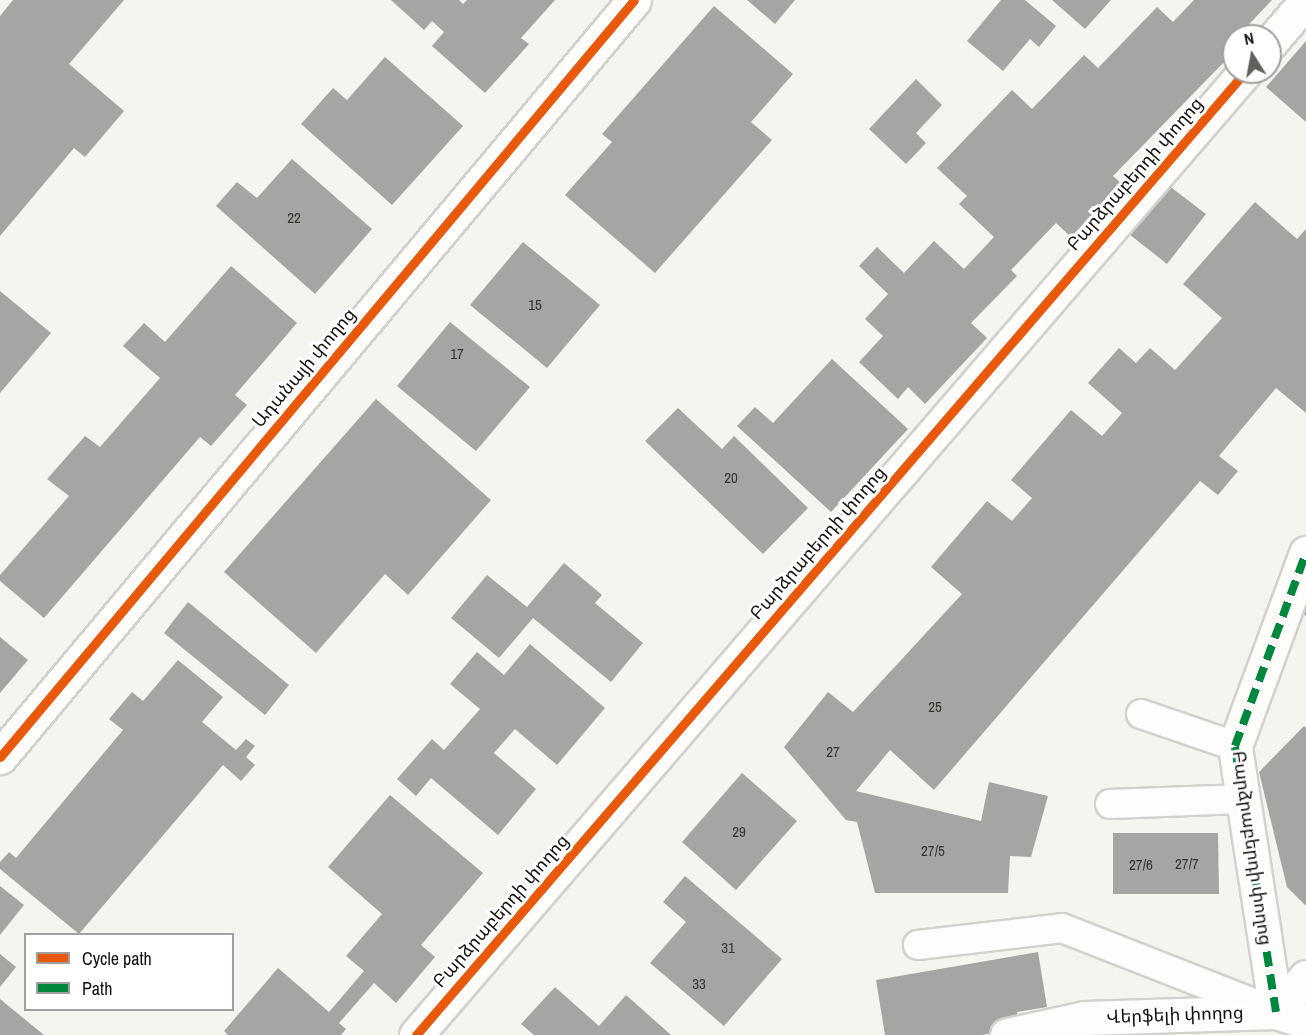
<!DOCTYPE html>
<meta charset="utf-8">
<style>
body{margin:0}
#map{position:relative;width:1306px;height:1035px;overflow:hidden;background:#f6f4ee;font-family:"Archivo Narrow","Noto Sans Armenian",sans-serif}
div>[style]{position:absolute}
.building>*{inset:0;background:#a6a5a3}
.roads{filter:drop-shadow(2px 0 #d3d1cd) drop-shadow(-2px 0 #d3d1cd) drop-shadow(0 2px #d3d1cd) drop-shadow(0 -2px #d3d1cd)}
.service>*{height:28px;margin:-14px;padding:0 14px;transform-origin:14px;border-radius:14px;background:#fefdfc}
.minor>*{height:33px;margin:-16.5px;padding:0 16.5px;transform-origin:16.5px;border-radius:16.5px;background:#fefdfc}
.tertiary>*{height:33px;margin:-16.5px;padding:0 16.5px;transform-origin:16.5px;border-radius:16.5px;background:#fefdfc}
.quiet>*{height:8px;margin-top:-4px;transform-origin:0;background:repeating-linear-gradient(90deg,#00873e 0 15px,transparent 0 23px)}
.cycleway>*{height:9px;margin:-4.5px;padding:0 4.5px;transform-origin:4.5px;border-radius:4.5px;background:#e8590c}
span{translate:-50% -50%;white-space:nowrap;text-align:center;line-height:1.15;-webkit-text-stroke:6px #fff;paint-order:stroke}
.number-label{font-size:15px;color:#373532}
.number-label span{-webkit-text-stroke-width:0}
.street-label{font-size:18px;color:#12100d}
.legend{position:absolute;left:24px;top:933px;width:210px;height:78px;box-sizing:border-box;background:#fff;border:2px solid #a09f9e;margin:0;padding:8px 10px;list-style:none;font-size:18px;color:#12100d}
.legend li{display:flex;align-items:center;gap:12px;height:30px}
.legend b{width:30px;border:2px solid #a09f9e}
.north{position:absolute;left:1222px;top:24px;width:60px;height:60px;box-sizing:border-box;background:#fff;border:2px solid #a09f9e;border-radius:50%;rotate:349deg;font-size:16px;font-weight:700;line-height:24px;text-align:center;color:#12100d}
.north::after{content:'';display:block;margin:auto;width:21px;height:27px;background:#62605c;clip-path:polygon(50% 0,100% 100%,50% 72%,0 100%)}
</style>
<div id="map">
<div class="building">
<i style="clip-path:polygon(13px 0,124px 0,69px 64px,124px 111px,85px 157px,74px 148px,0 236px,0 16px)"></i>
<i style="clip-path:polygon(391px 0,459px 0,463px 4px,467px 0,555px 0,521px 38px,529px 44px,485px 93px,432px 46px,444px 32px,432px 21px,424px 30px)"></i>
<i style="clip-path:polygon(747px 0,795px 0,775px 24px)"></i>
<i style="clip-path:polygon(1001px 0,1025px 0,1056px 26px,1039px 47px,1030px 39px,1003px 71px,967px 41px)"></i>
<i style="clip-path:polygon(1052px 0,1111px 0,1085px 29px)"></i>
<i style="clip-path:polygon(1194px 0,1272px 0,1238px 36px,1234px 36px,1234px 40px,1222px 52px,1228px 58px,1113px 176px,1122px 184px,1071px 237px,1056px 223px,1011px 270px,1017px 276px,971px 323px,987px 338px,925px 404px,908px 387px,898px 399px,859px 362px,883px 336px,865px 319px,888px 294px,859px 266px,877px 247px,904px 273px,934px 241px,964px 269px,994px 237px,959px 204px,967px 196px,937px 168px,1012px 90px,1032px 109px,1084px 55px,1098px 68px,1157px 7px,1173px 22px)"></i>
<i style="clip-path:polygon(714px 6px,793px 74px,751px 122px,772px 140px,655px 273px,565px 195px,612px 142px,602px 134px)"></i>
<i style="clip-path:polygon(1306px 41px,1306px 122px,1266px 87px)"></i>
<i style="clip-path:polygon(385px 57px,463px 126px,392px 205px,301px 124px,333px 88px,347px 100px)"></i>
<i style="clip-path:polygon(916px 79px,942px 105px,916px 133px,926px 143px,906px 164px,869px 129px)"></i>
<i style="clip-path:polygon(292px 159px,372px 229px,315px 294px,216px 206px,237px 182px,257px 198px)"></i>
<i style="clip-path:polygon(1168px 185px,1206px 214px,1167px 264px,1129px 234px)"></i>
<i style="clip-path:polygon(1255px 202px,1297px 239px,1306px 229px,1306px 413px,1276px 388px,1219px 456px,1238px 471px,1218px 495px,1200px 481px,934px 790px,890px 750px,856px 791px,981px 821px,989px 782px,1048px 796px,1031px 857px,1010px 856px,1008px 893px,875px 893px,857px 822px,846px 820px,784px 747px,828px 692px,853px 712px,962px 594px,931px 567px,987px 501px,1012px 521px,1032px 498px,1011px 480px,1071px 410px,1102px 436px,1122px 413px,1088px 383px,1119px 348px,1136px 363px,1150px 348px,1175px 370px,1222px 318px,1183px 284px)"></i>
<i style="clip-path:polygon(523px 242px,600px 305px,547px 368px,470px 305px)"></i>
<i style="clip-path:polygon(231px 266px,297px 323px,235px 395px,247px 405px,211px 446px,200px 437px,44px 618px,0 581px,0 575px,69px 496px,47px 479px,85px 436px,100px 447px,160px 378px,123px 346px,144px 323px,165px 342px)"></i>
<i style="clip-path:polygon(0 291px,51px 333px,0 393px)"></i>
<i style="clip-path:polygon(450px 322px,530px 387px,476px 451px,397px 386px)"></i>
<i style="clip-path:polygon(832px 359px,908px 429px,831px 512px,737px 426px,755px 407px,773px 423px)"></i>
<i style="clip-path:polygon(376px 399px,491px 500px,408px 595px,385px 574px,316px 653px,224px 572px)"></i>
<i style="clip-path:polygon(678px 408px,722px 449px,734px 436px,808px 508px,763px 554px,645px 441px)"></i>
<i style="clip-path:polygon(564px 563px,602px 595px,595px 603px,643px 643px,611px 682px,533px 618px,499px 658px,451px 618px,487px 575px,527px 607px)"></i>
<i style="clip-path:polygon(1306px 598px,1306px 616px,1297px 610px)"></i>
<i style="clip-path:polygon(188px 602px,289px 685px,265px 715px,164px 633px)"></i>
<i style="clip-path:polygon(0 637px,28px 660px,0 693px)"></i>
<i style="clip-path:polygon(530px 644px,605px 708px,557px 765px,515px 729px,494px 753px,536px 789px,498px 835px,431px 778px,416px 796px,397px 779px,432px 739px,444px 750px,480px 709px,450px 684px,477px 652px,504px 675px)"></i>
<i style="clip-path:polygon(178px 660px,223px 697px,202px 722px,236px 750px,246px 739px,255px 746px,246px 757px,255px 765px,241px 781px,223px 765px,79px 934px,0 869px,0 862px,9px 852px,16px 858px,123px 730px,109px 719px,132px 692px,143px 701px)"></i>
<i style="clip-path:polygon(1304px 726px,1306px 728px,1306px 906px,1287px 887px,1259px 772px)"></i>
<i style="clip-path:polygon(742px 773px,797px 821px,736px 890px,682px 842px)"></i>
<i style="clip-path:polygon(390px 795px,483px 873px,421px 945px,435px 957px,396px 1003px,374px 983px,339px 1023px,346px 1029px,341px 1035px,228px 1035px,224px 1031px,278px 968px,329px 1012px,364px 971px,346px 956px,382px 914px,328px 867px)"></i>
<i style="clip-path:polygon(1113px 833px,1218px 833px,1219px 894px,1113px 894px)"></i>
<i style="clip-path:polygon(685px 876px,782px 959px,724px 1026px,650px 963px,686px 922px,663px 902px)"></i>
<i style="clip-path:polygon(0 886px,24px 905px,0 935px)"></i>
<i style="clip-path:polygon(1038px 952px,1047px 1007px,1017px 1012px,1020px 1028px,982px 1035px,885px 1035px,876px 980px)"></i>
<i style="clip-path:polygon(0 954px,16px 967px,0 987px)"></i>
<i style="clip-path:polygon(555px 987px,599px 1026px,626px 995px,671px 1035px,534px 1035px,521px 1024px)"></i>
<i style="clip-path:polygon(0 999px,44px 1035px,0 1035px)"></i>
</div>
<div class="roads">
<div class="service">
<i style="left:1141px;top:714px;width:99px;rotate:18.8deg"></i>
<i style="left:1110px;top:804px;width:133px;rotate:-2.2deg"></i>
<i style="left:918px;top:945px;width:145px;rotate:-6.7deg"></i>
<i style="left:1062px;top:928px;width:228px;rotate:21.4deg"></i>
</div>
<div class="minor">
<i style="left:1270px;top:43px;width:55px;rotate:-49.4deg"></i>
<i style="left:0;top:757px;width:987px;rotate:-50.05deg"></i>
<i style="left:1276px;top:1012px;width:269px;rotate:-98.8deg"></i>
<i style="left:1235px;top:746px;width:206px;rotate:-69.8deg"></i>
<i style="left:1276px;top:1012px;width:46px;rotate:-49.4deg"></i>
<i style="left:416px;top:1035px;width:1271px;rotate:-49.28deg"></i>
</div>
<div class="tertiary">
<i style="left:1007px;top:1035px;width:79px;rotate:-12.4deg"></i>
<i style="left:1084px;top:1018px;width:192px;rotate:-1.8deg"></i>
<i style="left:1276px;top:1012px;width:32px;rotate:18deg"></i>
</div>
</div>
<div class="quiet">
<i style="left:1276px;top:1012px;width:269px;rotate:-98.8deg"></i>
<i style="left:1235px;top:746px;width:206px;rotate:-69.8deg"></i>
</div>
<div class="cycleway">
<i style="left:0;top:757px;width:987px;rotate:-50.05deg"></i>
<i style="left:416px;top:1035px;width:1271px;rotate:-49.28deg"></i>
</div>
<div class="number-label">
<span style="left:294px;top:218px">22</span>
<span style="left:535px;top:305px">15</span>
<span style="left:457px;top:354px">17</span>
<span style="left:731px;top:478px">20</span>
<span style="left:935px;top:707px">25</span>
<span style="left:833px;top:752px">27</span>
<span style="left:739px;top:832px">29</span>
<span style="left:933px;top:851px">27/5</span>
<span style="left:1187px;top:864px">27/7</span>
<span style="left:1141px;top:865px">27/6</span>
<span style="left:728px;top:948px">31</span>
<span style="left:699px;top:984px">33</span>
</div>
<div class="street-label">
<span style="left:1135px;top:174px;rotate:-49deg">Բարձրաբերդի փողոց</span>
<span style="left:304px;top:368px;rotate:-50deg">Ադանայի փողոց</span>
<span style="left:818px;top:543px;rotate:-49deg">Բարձրաբերդի փողոց</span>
<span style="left:1252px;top:848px;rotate:82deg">Բարձրաբերդի փողոց</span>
<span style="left:501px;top:911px;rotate:-49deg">Բարձրաբերդի փողոց</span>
<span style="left:1175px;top:1015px;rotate:-2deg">Վերֆելի փողոց</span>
</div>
<ul class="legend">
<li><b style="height:8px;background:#e8590c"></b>Cycle path</li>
<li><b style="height:8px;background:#00873e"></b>Path</li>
</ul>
<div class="north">N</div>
</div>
